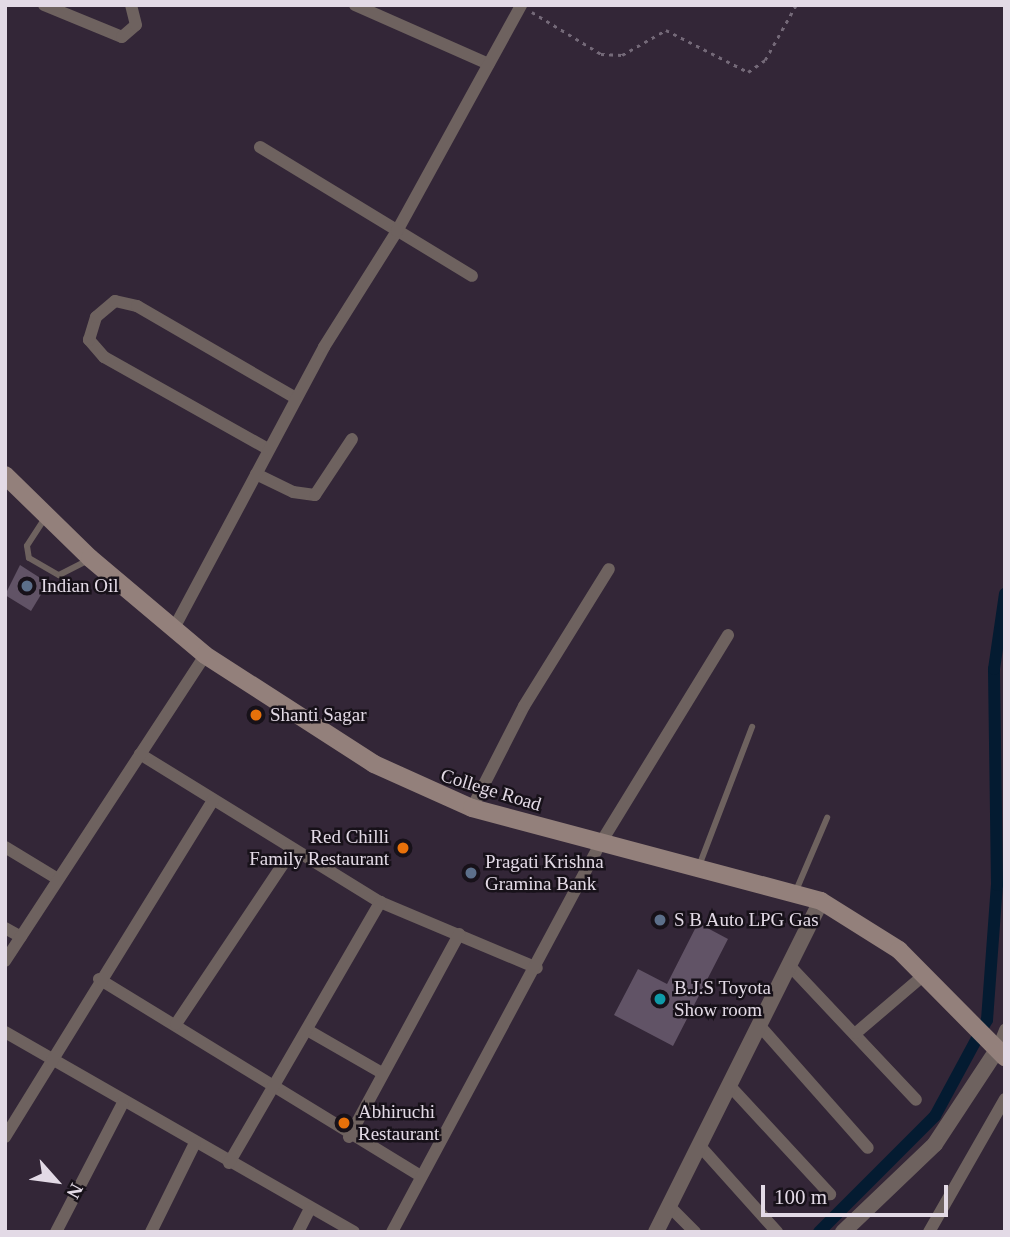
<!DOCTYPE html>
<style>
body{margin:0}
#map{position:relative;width:1010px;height:1237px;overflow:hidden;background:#332637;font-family:"Times New Roman",serif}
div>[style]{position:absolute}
.canal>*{height:12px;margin:-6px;padding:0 6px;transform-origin:6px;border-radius:6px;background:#041b31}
.building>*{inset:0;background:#615366}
.path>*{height:2.5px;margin-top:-1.25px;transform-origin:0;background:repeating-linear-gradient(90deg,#746978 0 3.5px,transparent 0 8.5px)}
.service>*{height:6px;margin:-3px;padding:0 3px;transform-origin:3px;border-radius:3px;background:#6e625f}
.minor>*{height:12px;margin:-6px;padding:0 6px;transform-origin:6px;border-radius:6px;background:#6e625f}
.tertiary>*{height:16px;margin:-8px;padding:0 8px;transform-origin:8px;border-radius:8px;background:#6e625f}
.secondary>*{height:18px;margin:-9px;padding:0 9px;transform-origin:9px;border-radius:9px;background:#93807b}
.dots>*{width:19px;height:19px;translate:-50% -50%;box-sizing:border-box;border:4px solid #171119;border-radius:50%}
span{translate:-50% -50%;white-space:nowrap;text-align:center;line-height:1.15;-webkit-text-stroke:5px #171119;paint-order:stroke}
.poi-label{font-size:19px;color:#e3dae6}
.left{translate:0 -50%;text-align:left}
.right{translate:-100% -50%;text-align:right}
.street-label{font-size:19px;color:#e3dae6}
.frame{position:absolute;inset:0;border:7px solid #e3dae6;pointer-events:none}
.north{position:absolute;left:21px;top:1146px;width:70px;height:70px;-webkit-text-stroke:5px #171119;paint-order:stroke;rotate:118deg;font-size:19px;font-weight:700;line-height:28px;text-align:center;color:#e3dae6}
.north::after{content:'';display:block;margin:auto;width:24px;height:32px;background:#e3dae6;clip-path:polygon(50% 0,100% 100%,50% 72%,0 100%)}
.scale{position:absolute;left:761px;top:1185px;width:187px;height:32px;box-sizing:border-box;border:4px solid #e3dae6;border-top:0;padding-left:9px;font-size:21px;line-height:24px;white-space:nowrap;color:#e3dae6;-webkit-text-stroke:5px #171119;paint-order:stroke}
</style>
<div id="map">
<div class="canal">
<i style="left:819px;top:1232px;width:164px;rotate:-45deg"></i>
<i style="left:935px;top:1116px;width:109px;rotate:-61.6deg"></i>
<i style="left:987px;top:1020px;width:135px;rotate:-85.8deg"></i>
<i style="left:997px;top:885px;width:216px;rotate:-90.8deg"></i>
<i style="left:994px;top:669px;width:76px;rotate:-81.7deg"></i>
</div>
<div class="building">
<i style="clip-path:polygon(20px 565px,48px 583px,31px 611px,5px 595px)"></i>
<i style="clip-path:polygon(698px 923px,728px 939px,673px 1046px,614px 1015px,638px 969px,667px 984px)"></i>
</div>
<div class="path">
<i style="left:532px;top:12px;width:81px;rotate:31.3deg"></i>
<i style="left:601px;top:54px;width:21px;rotate:3deg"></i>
<i style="left:622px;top:55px;width:51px;rotate:-29.6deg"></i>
<i style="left:666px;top:30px;width:92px;rotate:27.1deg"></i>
<i style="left:748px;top:72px;width:21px;rotate:-35deg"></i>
<i style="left:765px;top:60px;width:63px;rotate:-60.6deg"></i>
</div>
<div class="service">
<i style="left:45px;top:518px;width:33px;rotate:123deg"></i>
<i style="left:27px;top:546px;width:12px;rotate:81deg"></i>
<i style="left:29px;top:558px;width:34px;rotate:30deg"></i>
<i style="left:59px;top:575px;width:33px;rotate:-27deg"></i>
<i style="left:699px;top:866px;width:149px;rotate:-69.1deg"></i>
<i style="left:795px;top:893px;width:82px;rotate:-66.9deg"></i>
</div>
<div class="minor">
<i style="left:44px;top:5px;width:84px;rotate:22.3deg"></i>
<i style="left:122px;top:37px;width:18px;rotate:-41deg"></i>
<i style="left:136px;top:25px;width:21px;rotate:-104deg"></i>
<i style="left:355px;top:5px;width:146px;rotate:23.8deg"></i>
<i style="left:260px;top:147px;width:248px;rotate:31.3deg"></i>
<i style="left:268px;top:449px;width:188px;rotate:-150.7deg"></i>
<i style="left:104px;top:357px;width:23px;rotate:-131deg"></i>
<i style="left:89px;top:340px;width:24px;rotate:-73deg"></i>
<i style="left:96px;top:317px;width:25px;rotate:-40deg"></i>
<i style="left:115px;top:301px;width:23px;rotate:13deg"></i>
<i style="left:137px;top:306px;width:184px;rotate:30.1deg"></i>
<i style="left:256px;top:474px;width:41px;rotate:25.9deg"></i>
<i style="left:293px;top:492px;width:22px;rotate:8deg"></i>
<i style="left:315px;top:495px;width:67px;rotate:-56.5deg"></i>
<i style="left:173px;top:630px;width:321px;rotate:-61.9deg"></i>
<i style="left:324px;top:347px;width:137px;rotate:-57.8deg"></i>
<i style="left:397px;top:231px;width:258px;rotate:-61.2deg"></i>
<i style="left:140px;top:754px;width:282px;rotate:31.7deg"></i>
<i style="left:380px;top:902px;width:170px;rotate:22.8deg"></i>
<i style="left:472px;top:808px;width:114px;rotate:-63deg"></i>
<i style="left:524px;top:706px;width:161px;rotate:-58.2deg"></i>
<i style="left:5px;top:847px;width:62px;rotate:31.1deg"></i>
<i style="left:5px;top:928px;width:18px;rotate:29deg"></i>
<i style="left:5px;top:961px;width:366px;rotate:-56.8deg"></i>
<i style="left:789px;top:965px;width:185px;rotate:46.7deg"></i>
<i style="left:99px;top:979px;width:377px;rotate:31.5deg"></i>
<i style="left:176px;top:1024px;width:208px;rotate:-56.2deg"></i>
<i style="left:759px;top:1025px;width:164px;rotate:48.5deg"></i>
<i style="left:309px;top:1031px;width:84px;rotate:29.9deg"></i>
<i style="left:5px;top:1032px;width:402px;rotate:29.8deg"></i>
<i style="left:856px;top:1033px;width:89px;rotate:-40.5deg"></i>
<i style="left:997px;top:1050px;width:22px;rotate:-68deg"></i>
<i style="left:729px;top:1085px;width:149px;rotate:47.2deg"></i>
<i style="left:5px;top:1137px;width:396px;rotate:-58.3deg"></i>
<i style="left:349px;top:1137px;width:231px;rotate:-61.5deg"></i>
<i style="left:699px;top:1145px;width:117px;rotate:48.1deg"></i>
<i style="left:229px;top:1163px;width:302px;rotate:-59.9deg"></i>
<i style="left:669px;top:1206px;width:37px;rotate:45deg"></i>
<i style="left:56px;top:1232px;width:145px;rotate:-62.6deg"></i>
<i style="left:151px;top:1232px;width:99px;rotate:-63.7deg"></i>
<i style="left:298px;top:1232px;width:27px;rotate:-63deg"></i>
<i style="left:392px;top:1232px;width:440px;rotate:-61.8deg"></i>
<i style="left:600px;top:844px;width:245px;rotate:-58.5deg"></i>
<i style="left:929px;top:1232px;width:153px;rotate:-60.3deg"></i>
</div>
<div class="tertiary">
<i style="left:656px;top:1232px;width:370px;rotate:-63.5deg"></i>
<i style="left:843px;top:1232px;width:127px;rotate:-43.7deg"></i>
<i style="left:935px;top:1144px;width:113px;rotate:-56.6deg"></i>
</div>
<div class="secondary">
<i style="left:5px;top:475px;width:119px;rotate:44.3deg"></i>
<i style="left:90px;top:558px;width:150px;rotate:40.1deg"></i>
<i style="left:205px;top:655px;width:201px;rotate:32.8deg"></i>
<i style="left:374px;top:764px;width:107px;rotate:24.2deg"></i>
<i style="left:472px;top:808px;width:361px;rotate:14.9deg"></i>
<i style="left:821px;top:901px;width:92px;rotate:32.1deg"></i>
<i style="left:899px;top:950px;width:151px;rotate:45.3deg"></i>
</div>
<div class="dots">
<i style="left:27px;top:586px;background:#5c6f8a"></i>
<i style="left:256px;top:715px;background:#e8710a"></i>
<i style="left:403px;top:848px;background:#e8710a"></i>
<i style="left:471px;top:873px;background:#5c6f8a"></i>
<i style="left:660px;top:920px;background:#5c6f8a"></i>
<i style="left:660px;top:999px;background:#0f9aa8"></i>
<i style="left:344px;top:1123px;background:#e8710a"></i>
</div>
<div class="poi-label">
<span class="left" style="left:41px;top:586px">Indian Oil</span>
<span class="left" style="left:270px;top:715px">Shanti Sagar</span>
<span class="right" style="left:389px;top:848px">Red Chilli<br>Family Restaurant</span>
<span class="left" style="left:485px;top:873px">Pragati Krishna<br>Gramina Bank</span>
<span class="left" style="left:674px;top:920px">S B Auto LPG Gas</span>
<span class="left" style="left:674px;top:999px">B.J.S Toyota<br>Show room</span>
<span class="left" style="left:358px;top:1123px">Abhiruchi<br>Restaurant</span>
</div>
<div class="street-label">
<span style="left:491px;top:790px;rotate:17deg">College Road</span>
</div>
<div class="frame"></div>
<div class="north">N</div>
<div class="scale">100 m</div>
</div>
